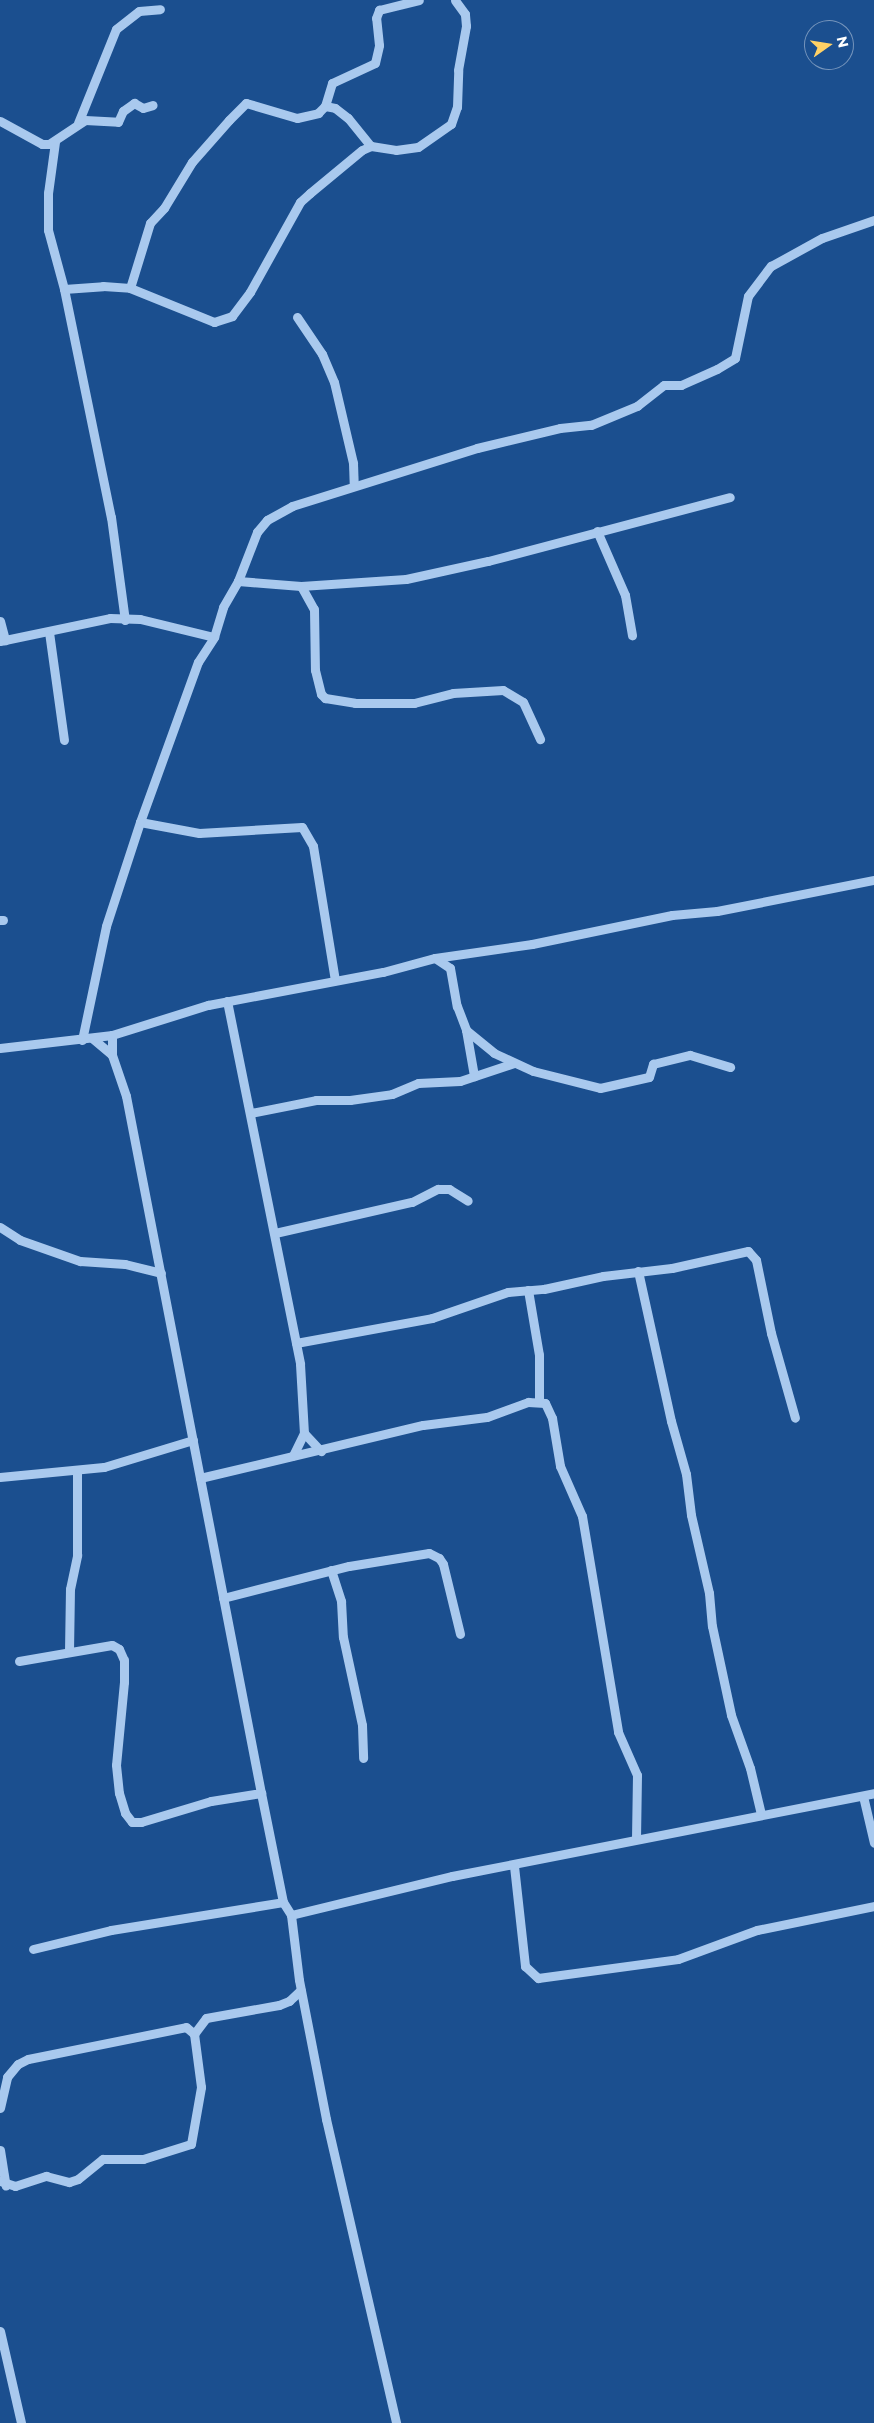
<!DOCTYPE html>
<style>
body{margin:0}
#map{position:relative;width:874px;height:2423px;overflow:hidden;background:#1b4f8f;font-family:Montserrat,sans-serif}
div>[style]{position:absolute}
.minor>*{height:9px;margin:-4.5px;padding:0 4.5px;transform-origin:4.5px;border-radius:4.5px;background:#a9c9ee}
span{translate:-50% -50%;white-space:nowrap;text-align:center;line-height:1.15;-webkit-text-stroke:5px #1b4f8f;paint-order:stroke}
.north{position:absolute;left:804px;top:20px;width:50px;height:50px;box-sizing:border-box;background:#1b4f8f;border:1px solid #7695bc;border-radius:50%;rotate:77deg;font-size:14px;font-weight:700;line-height:20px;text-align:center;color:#fff}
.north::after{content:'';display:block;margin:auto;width:18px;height:22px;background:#ffd166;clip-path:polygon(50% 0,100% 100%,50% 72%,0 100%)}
</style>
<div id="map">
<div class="minor">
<i style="left:325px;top:106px;width:10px;rotate:11deg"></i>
<i style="left:335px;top:108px;width:16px;rotate:38deg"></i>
<i style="left:348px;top:118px;width:36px;rotate:51deg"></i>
<i style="left:0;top:121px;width:48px;rotate:28.7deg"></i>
<i style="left:42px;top:144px;width:7px"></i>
<i style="left:49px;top:144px;width:43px;rotate:-33.7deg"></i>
<i style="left:85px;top:120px;width:33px;rotate:3deg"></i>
<i style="left:118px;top:122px;width:12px;rotate:-66deg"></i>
<i style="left:123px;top:111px;width:14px;rotate:-36deg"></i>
<i style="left:134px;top:103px;width:10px;rotate:29deg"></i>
<i style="left:143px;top:108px;width:10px;rotate:-17deg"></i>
<i style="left:78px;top:123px;width:101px;rotate:-68deg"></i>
<i style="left:116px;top:29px;width:29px;rotate:-38deg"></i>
<i style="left:139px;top:11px;width:21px;rotate:-5deg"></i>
<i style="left:55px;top:142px;width:51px;rotate:97.8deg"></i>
<i style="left:48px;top:193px;width:37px;rotate:90deg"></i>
<i style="left:48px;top:230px;width:61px;rotate:74.8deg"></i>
<i style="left:64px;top:289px;width:233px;rotate:78.4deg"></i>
<i style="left:111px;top:517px;width:104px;rotate:82.3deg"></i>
<i style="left:130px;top:288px;width:68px;rotate:-72.9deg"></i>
<i style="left:150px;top:223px;width:21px;rotate:-47deg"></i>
<i style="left:164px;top:208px;width:54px;rotate:-58.7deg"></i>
<i style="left:192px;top:162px;width:56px;rotate:-48.6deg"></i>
<i style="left:229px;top:120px;width:24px;rotate:-45deg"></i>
<i style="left:246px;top:103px;width:53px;rotate:16.4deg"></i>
<i style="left:297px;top:118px;width:22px;rotate:-13deg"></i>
<i style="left:318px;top:113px;width:10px;rotate:-45deg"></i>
<i style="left:325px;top:106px;width:24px;rotate:-73deg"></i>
<i style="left:332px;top:83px;width:47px;rotate:-24.9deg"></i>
<i style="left:375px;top:63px;width:18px;rotate:-77deg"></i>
<i style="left:379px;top:45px;width:27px;rotate:-96deg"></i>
<i style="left:376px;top:18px;width:9px;rotate:-69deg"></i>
<i style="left:379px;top:10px;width:41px;rotate:-14deg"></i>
<i style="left:64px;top:289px;width:39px;rotate:-4deg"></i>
<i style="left:103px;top:286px;width:27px;rotate:4deg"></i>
<i style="left:130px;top:288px;width:91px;rotate:22deg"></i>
<i style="left:214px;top:322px;width:19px;rotate:-18deg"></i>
<i style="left:232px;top:316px;width:30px;rotate:-53deg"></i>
<i style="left:250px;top:292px;width:103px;rotate:-60.9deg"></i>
<i style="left:300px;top:202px;width:13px;rotate:-42deg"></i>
<i style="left:310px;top:193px;width:67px;rotate:-39.6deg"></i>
<i style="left:362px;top:150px;width:10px;rotate:-24deg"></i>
<i style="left:371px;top:146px;width:25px;rotate:9deg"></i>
<i style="left:396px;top:150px;width:22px;rotate:-8deg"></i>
<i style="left:418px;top:147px;width:40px;rotate:-34.9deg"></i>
<i style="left:451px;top:124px;width:18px;rotate:-71deg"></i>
<i style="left:457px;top:107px;width:37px;rotate:-88deg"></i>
<i style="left:458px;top:70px;width:45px;rotate:-79.7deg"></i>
<i style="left:466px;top:26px;width:12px;rotate:-95deg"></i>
<i style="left:465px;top:14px;width:17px;rotate:-126deg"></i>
<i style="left:297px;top:317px;width:45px;rotate:56deg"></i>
<i style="left:322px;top:354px;width:30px;rotate:67deg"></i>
<i style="left:334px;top:382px;width:83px;rotate:76.8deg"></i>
<i style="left:353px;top:463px;width:23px;rotate:88deg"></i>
<i style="left:597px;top:531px;width:70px;rotate:66.4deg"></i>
<i style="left:625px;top:595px;width:41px;rotate:80.1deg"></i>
<i style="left:238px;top:581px;width:63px;rotate:4.5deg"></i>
<i style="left:301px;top:586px;width:105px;rotate:-3.8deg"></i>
<i style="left:406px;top:579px;width:84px;rotate:-12.4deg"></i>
<i style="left:488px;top:561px;width:250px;rotate:-14.8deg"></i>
<i style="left:301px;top:586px;width:26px;rotate:61deg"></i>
<i style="left:314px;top:609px;width:61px;rotate:89.1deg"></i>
<i style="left:315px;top:670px;width:25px;rotate:76deg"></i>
<i style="left:321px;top:694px;width:6px;rotate:45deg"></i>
<i style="left:325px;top:698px;width:30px;rotate:9deg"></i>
<i style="left:355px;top:703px;width:59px"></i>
<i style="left:414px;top:703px;width:40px;rotate:-14.4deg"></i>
<i style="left:453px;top:693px;width:50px;rotate:-3.4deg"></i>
<i style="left:503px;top:690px;width:23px;rotate:31deg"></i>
<i style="left:523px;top:702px;width:41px;rotate:65.3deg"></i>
<i style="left:0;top:621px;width:20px;rotate:75deg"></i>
<i style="left:49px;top:632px;width:109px;rotate:82.1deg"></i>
<i style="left:0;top:641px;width:112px;rotate:-11.8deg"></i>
<i style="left:110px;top:618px;width:30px;rotate:2deg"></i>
<i style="left:140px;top:619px;width:76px;rotate:13.7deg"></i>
<i style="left:140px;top:822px;width:60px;rotate:10.6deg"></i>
<i style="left:199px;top:833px;width:103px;rotate:-3.3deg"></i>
<i style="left:302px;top:827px;width:22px;rotate:60deg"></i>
<i style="left:313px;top:846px;width:136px;rotate:80.7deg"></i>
<i style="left:0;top:920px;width:3px"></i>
<i style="left:435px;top:958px;width:18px;rotate:34deg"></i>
<i style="left:450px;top:968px;width:39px;rotate:80deg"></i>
<i style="left:457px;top:1006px;width:26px;rotate:69deg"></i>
<i style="left:466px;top:1030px;width:36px;rotate:39deg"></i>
<i style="left:494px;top:1053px;width:43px;rotate:24.8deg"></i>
<i style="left:533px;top:1071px;width:69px;rotate:14.2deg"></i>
<i style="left:600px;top:1088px;width:50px;rotate:-12.7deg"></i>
<i style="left:649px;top:1077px;width:14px;rotate:-73deg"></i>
<i style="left:653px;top:1064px;width:38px;rotate:-14deg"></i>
<i style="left:690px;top:1055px;width:42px;rotate:16.7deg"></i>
<i style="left:227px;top:1001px;width:370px;rotate:78.6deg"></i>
<i style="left:300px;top:1364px;width:69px;rotate:86.7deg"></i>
<i style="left:304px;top:1433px;width:25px;rotate:116deg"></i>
<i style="left:466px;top:1030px;width:47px;rotate:80.1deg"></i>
<i style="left:112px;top:1035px;width:20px;rotate:90deg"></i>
<i style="left:112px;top:1055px;width:43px;rotate:71.1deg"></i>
<i style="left:126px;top:1096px;width:710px;rotate:79.04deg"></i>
<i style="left:261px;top:1793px;width:111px;rotate:78.6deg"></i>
<i style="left:283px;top:1902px;width:15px;rotate:58deg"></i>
<i style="left:291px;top:1915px;width:65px;rotate:83deg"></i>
<i style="left:299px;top:1980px;width:142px;rotate:79deg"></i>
<i style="left:326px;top:2119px;width:312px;rotate:77deg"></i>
<i style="left:92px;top:1038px;width:26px;rotate:40deg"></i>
<i style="left:82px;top:1040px;width:116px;rotate:-78.1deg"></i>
<i style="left:106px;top:926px;width:109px;rotate:-71.9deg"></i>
<i style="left:140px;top:822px;width:170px;rotate:-70.1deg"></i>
<i style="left:198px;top:662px;width:30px;rotate:-57deg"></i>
<i style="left:214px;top:637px;width:31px;rotate:-73deg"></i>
<i style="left:223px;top:607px;width:30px;rotate:-60deg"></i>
<i style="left:238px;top:581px;width:53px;rotate:-68.8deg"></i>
<i style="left:257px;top:532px;width:16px;rotate:-50deg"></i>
<i style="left:267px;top:520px;width:29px;rotate:-29deg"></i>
<i style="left:292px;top:506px;width:194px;rotate:-17.4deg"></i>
<i style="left:477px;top:448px;width:85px;rotate:-13.5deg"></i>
<i style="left:560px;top:428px;width:31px;rotate:-6deg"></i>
<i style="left:591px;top:425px;width:50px;rotate:-22.4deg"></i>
<i style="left:637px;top:406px;width:34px;rotate:-38deg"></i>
<i style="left:664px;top:385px;width:17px"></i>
<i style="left:681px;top:385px;width:39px;rotate:-24deg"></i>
<i style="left:717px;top:369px;width:21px;rotate:-31deg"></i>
<i style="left:735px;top:358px;width:63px;rotate:-78.2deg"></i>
<i style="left:748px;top:296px;width:38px;rotate:-53deg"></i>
<i style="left:771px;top:266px;width:58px;rotate:-28.8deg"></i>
<i style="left:822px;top:238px;width:55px;rotate:-19.1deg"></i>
<i style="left:0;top:1048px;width:113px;rotate:-6.6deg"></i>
<i style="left:112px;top:1035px;width:101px;rotate:-17.4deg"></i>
<i style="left:208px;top:1005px;width:178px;rotate:-10.7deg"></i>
<i style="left:383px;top:972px;width:54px;rotate:-15.1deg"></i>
<i style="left:435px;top:958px;width:98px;rotate:-8.2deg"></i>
<i style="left:532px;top:944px;width:143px;rotate:-11.7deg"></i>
<i style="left:672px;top:915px;width:45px;rotate:-5.1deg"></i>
<i style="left:717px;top:911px;width:160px;rotate:-11.2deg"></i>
<i style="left:251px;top:1113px;width:66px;rotate:-11.3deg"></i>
<i style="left:316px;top:1100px;width:34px"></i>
<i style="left:350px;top:1100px;width:42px;rotate:-8.1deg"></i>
<i style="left:392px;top:1094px;width:28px;rotate:-23deg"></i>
<i style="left:418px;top:1083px;width:42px;rotate:-2.7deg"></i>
<i style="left:460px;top:1081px;width:57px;rotate:-18.4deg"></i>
<i style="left:0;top:1227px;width:24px;rotate:33deg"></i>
<i style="left:20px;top:1240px;width:64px;rotate:19.3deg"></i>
<i style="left:80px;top:1261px;width:45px;rotate:3.8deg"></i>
<i style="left:125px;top:1264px;width:37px;rotate:14deg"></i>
<i style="left:275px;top:1233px;width:140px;rotate:-12.8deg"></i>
<i style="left:412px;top:1202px;width:29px;rotate:-27deg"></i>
<i style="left:438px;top:1189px;width:11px"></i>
<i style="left:449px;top:1189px;width:22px;rotate:32deg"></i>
<i style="left:638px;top:1271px;width:154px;rotate:77.6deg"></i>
<i style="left:671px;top:1421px;width:55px;rotate:74.2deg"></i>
<i style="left:686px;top:1474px;width:41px;rotate:83deg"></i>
<i style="left:691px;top:1515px;width:80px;rotate:77deg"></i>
<i style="left:709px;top:1593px;width:33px;rotate:85deg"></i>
<i style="left:712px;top:1626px;width:91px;rotate:77.9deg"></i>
<i style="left:731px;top:1715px;width:56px;rotate:70.3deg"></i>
<i style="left:750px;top:1768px;width:47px;rotate:76.6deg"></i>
<i style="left:528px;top:1290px;width:66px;rotate:80.4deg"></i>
<i style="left:539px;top:1355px;width:45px;rotate:90deg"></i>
<i style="left:296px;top:1343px;width:138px;rotate:-10.4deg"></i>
<i style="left:432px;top:1318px;width:80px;rotate:-18.9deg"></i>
<i style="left:508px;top:1292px;width:36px;rotate:-5deg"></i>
<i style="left:544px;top:1289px;width:60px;rotate:-12.4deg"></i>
<i style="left:603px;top:1276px;width:69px;rotate:-6.6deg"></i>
<i style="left:672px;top:1268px;width:78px;rotate:-12.6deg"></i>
<i style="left:748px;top:1251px;width:12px;rotate:48deg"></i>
<i style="left:756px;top:1260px;width:75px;rotate:78.4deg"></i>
<i style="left:771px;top:1333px;width:88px;rotate:74.2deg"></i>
<i style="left:304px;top:1433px;width:25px;rotate:47deg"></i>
<i style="left:0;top:1477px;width:104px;rotate:-5.5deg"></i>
<i style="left:104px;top:1467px;width:93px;rotate:-16.9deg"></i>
<i style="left:200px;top:1478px;width:229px;rotate:-13.4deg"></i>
<i style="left:423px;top:1425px;width:64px;rotate:-7.1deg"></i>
<i style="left:487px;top:1417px;width:44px;rotate:-20.1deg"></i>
<i style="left:528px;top:1402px;width:17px;rotate:3deg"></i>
<i style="left:545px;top:1403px;width:17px;rotate:65deg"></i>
<i style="left:552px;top:1418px;width:49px;rotate:80.5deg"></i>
<i style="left:560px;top:1466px;width:55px;rotate:66.3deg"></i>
<i style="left:582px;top:1516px;width:219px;rotate:80.5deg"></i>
<i style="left:618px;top:1732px;width:47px;rotate:66.2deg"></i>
<i style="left:637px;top:1775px;width:64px;rotate:90.9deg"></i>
<i style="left:331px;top:1570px;width:33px;rotate:72deg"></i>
<i style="left:341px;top:1601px;width:36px;rotate:87deg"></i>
<i style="left:343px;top:1637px;width:90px;rotate:77.8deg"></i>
<i style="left:362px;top:1725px;width:33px;rotate:88deg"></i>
<i style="left:223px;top:1598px;width:130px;rotate:-14.3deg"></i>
<i style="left:349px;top:1566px;width:81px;rotate:-9.2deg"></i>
<i style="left:429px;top:1553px;width:11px;rotate:27deg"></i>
<i style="left:439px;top:1558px;width:7px;rotate:56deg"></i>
<i style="left:443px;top:1564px;width:72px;rotate:76.3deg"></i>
<i style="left:69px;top:1652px;width:63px;rotate:-89.1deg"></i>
<i style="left:70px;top:1589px;width:35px;rotate:-78deg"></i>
<i style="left:77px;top:1555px;width:84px;rotate:-90deg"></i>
<i style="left:19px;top:1661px;width:94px;rotate:-9.8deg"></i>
<i style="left:112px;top:1645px;width:8px;rotate:30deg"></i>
<i style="left:119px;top:1649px;width:12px;rotate:66deg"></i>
<i style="left:124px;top:1660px;width:22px;rotate:90deg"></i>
<i style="left:124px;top:1682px;width:83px;rotate:95.5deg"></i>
<i style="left:116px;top:1765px;width:28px;rotate:84deg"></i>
<i style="left:119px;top:1793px;width:21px;rotate:73deg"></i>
<i style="left:125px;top:1813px;width:11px;rotate:52deg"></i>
<i style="left:132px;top:1822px;width:9px"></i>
<i style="left:141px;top:1822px;width:73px;rotate:-16.7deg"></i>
<i style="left:211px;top:1801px;width:51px;rotate:-9.1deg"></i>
<i style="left:863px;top:1796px;width:48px;rotate:76.8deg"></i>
<i style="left:514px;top:1866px;width:101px;rotate:83.7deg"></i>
<i style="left:525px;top:1966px;width:18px;rotate:43deg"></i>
<i style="left:538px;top:1978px;width:141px;rotate:-7.7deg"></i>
<i style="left:678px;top:1959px;width:84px;rotate:-20.2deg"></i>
<i style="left:757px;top:1930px;width:119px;rotate:-11.6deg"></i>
<i style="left:291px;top:1915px;width:166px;rotate:-13.6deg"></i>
<i style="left:452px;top:1876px;width:430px;rotate:-11.1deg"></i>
<i style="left:33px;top:1949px;width:80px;rotate:-13.7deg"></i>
<i style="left:111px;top:1930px;width:174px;rotate:-9.2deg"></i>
<i style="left:0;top:2108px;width:32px;rotate:-77deg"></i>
<i style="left:7px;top:2077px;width:17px;rotate:-50deg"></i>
<i style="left:18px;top:2064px;width:11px;rotate:-27deg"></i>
<i style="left:28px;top:2059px;width:161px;rotate:-11.4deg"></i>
<i style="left:186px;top:2027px;width:11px;rotate:41deg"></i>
<i style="left:194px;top:2034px;width:20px;rotate:-53deg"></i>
<i style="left:206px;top:2018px;width:74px;rotate:-10.1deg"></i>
<i style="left:279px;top:2005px;width:11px;rotate:-22deg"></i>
<i style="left:289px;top:2001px;width:16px;rotate:-43deg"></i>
<i style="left:0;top:2150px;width:36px;rotate:81deg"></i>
<i style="left:0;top:2181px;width:16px;rotate:18deg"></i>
<i style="left:15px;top:2186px;width:33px;rotate:-18deg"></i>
<i style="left:46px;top:2176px;width:24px;rotate:15deg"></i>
<i style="left:69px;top:2182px;width:9px;rotate:-18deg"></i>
<i style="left:78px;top:2179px;width:32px;rotate:-39deg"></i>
<i style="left:103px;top:2159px;width:40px"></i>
<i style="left:143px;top:2159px;width:50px;rotate:-17.4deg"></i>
<i style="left:191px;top:2144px;width:58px;rotate:-80deg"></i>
<i style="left:201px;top:2087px;width:53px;rotate:-97.5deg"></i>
<i style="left:0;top:2331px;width:94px;rotate:77.1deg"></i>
</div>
<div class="north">N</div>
</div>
